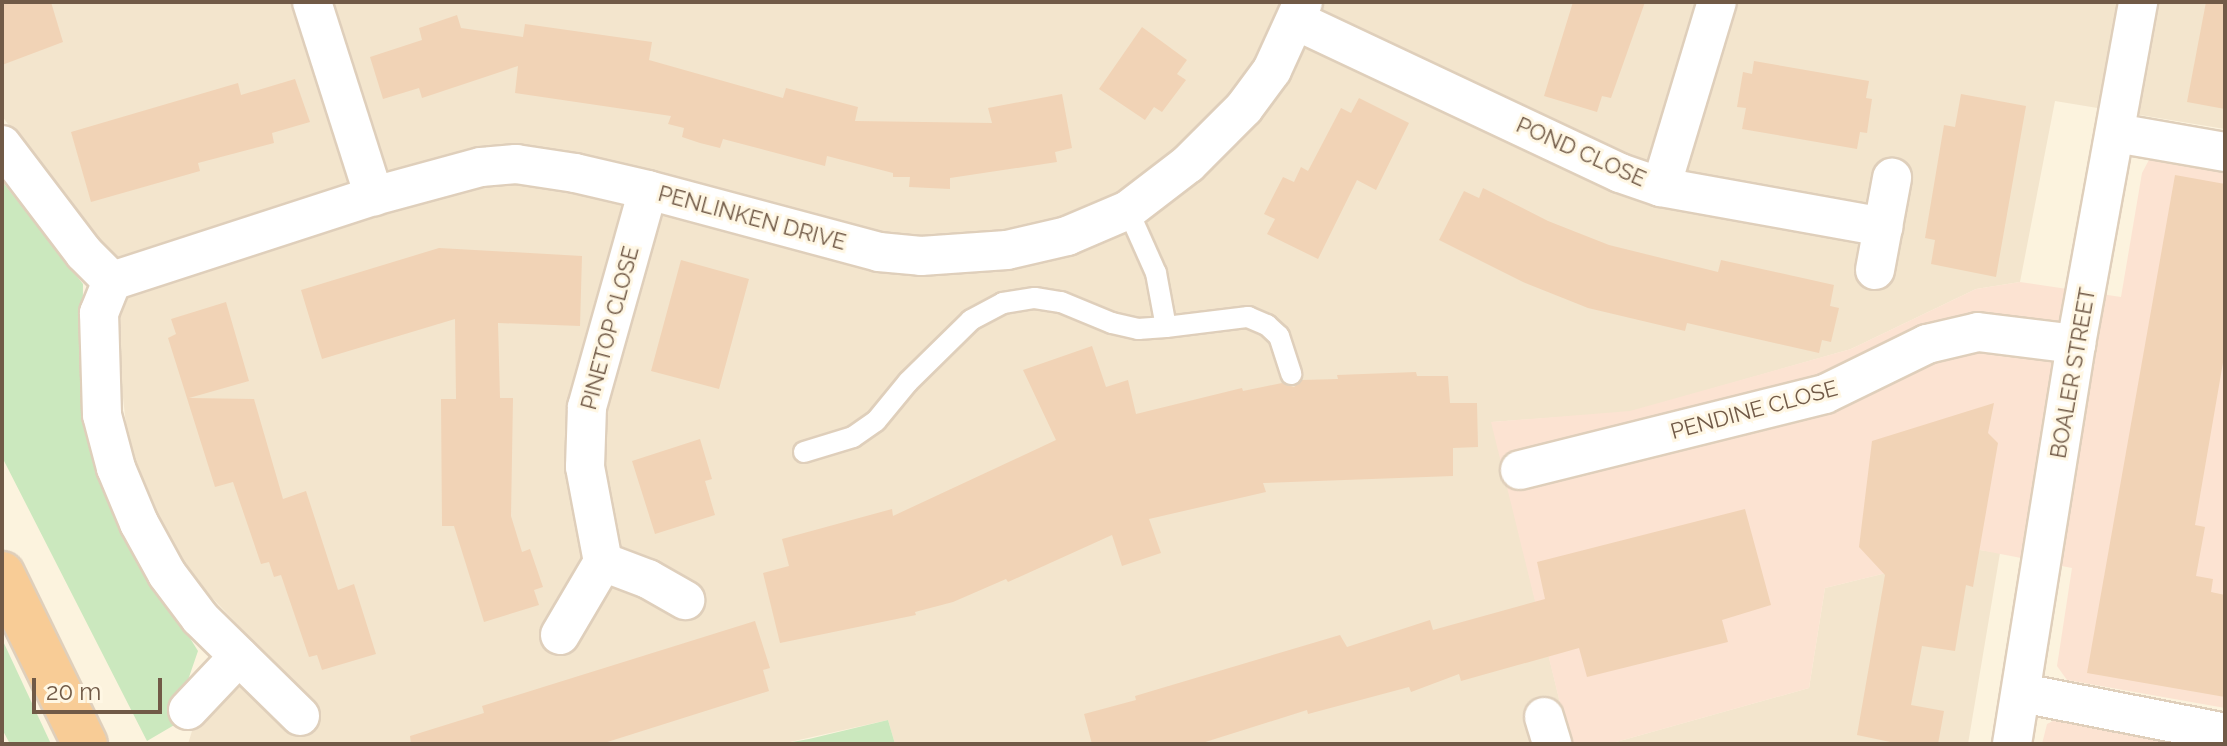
<!DOCTYPE html>
<style>
body{margin:0}
#map{position:relative;width:2227px;height:746px;overflow:hidden;background:#fcf3de;font-family:Raleway,sans-serif}
div>[style]{position:absolute}
.residential>*{inset:0;background:#f3e5cd}
.commercial>*{inset:0;background:#fce3d2}
.green>*{inset:0;background:#cbe8be}
.building>*{inset:0;background:#f1d3b6}
.roads{filter:drop-shadow(2px 0 #dfcfbb) drop-shadow(-2px 0 #dfcfbb) drop-shadow(0 2px #dfcfbb) drop-shadow(0 -2px #dfcfbb)}
.service>*{height:20px;margin:-10px;padding:0 10px;transform-origin:10px;border-radius:10px;background:#fff}
.minor>*{height:38px;margin:-19px;padding:0 19px;transform-origin:19px;border-radius:19px;background:#fff}
.trunk>*{height:44px;margin:-22px;padding:0 22px;transform-origin:22px;border-radius:22px;background:#f8cc96}
span{translate:-50% -50%;white-space:nowrap;text-align:center;line-height:1.15;-webkit-text-stroke:6px #fff7e4;paint-order:stroke}
.street-label{font-size:22px;color:#715a47}
.frame{position:absolute;inset:0;border:4px solid #715a47;pointer-events:none}
.scale{position:absolute;left:32px;top:678px;width:130px;height:36px;box-sizing:border-box;border:4px solid #715a47;border-top:0;padding-left:10px;font-size:24px;line-height:28px;white-space:nowrap;color:#715a47;-webkit-text-stroke:6px #fff7e4;paint-order:stroke}
</style>
<div id="map">
<div class="residential">
<i style="clip-path:polygon(2px 2px,2225px 2px,2225px 129px,2055px 101px,2020px 282px,1976px 289px,1851px 349px,1630px 412px,1492px 422px,1570px 744px,895px 744px,888px 720px,781px 744px,188px 744px,192px 731px,267px 655px,192px 577px,144px 491px,128px 443px,118px 352px,91px 237px,2px 116px)"></i>
<i style="clip-path:polygon(1980px 550px,2000px 553px,1968px 744px,1609px 744px,1809px 688px,1825px 588px)"></i>
</div>
<div class="commercial">
<i style="clip-path:polygon(2157px 155px,2225px 167px,2225px 708px,2067px 680px,2057px 666px,2072px 568px,1980px 550px,1825px 588px,1809px 688px,1609px 744px,1570px 744px,1491px 422px,1630px 411px,1851px 349px,1976px 289px,2020px 282px,2121px 297px,2142px 173px,2150px 158px)"></i>
<i style="clip-path:polygon(2059px 718px,2195px 744px,2042px 744px,2047px 724px)"></i>
</div>
<div class="green">
<i style="clip-path:polygon(2px 181px,83px 284px,82px 383px,91px 451px,100px 478px,131px 544px,198px 651px,188px 680px,174px 700px,176px 724px,147px 741px,2px 457px)"></i>
<i style="clip-path:polygon(2px 639px,51px 744px,10px 744px,2px 729px)"></i>
<i style="clip-path:polygon(888px 720px,895px 744px,781px 744px,809px 739px)"></i>
</div>
<div class="building">
<i style="clip-path:polygon(2px 2px,51px 2px,63px 42px,2px 65px)"></i>
<i style="clip-path:polygon(1573px 2px,1645px 2px,1611px 98px,1602px 96px,1597px 112px,1544px 96px)"></i>
<i style="clip-path:polygon(2206px 2px,2225px 2px,2225px 109px,2187px 102px)"></i>
<i style="clip-path:polygon(457px 15px,461px 28px,523px 37px,525px 24px,652px 42px,649px 60px,783px 98px,786px 88px,858px 107px,855px 121px,992px 123px,988px 108px,1062px 94px,1072px 148px,1055px 152px,1057px 162px,950px 178px,950px 189px,909px 187px,910px 177px,893px 177px,893px 173px,827px 156px,825px 166px,723px 139px,720px 148px,700px 143px,682px 137px,684px 128px,668px 124px,671px 116px,515px 93px,518px 66px,422px 98px,419px 88px,383px 99px,370px 57px,422px 40px,419px 28px)"></i>
<i style="clip-path:polygon(1142px 27px,1187px 60px,1177px 74px,1186px 80px,1162px 112px,1154px 107px,1145px 120px,1099px 89px)"></i>
<i style="clip-path:polygon(1754px 61px,1869px 81px,1866px 98px,1872px 99px,1867px 133px,1860px 132px,1857px 149px,1742px 129px,1746px 108px,1737px 107px,1743px 72px,1752px 74px)"></i>
<i style="clip-path:polygon(295px 79px,310px 122px,272px 133px,274px 143px,198px 163px,200px 171px,91px 202px,71px 132px,238px 83px,241px 95px)"></i>
<i style="clip-path:polygon(1961px 94px,2026px 106px,1996px 277px,1931px 264px,1935px 240px,1925px 238px,1944px 125px,1955px 127px)"></i>
<i style="clip-path:polygon(1359px 98px,1409px 123px,1376px 190px,1357px 180px,1318px 259px,1267px 234px,1275px 219px,1264px 214px,1283px 177px,1294px 182px,1301px 167px,1308px 171px,1341px 108px,1351px 113px)"></i>
<i style="clip-path:polygon(2175px 175px,2225px 184px,2225px 351px,2195px 525px,2205px 527px,2196px 576px,2213px 579px,2211px 592px,2225px 595px,2225px 697px,2087px 673px)"></i>
<i style="clip-path:polygon(1483px 188px,1548px 221px,1609px 245px,1718px 272px,1721px 260px,1834px 285px,1830px 306px,1839px 308px,1831px 342px,1822px 340px,1819px 353px,1687px 323px,1685px 331px,1588px 308px,1523px 282px,1439px 240px,1464px 191px,1479px 198px)"></i>
<i style="clip-path:polygon(439px 248px,582px 256px,580px 326px,498px 323px,500px 398px,513px 398px,511px 516px,522px 552px,530px 549px,543px 587px,534px 590px,539px 605px,484px 622px,454px 526px,442px 526px,441px 399px,456px 399px,455px 319px,322px 359px,301px 290px)"></i>
<i style="clip-path:polygon(681px 260px,749px 279px,719px 389px,651px 371px)"></i>
<i style="clip-path:polygon(226px 302px,249px 381px,189px 398px,254px 399px,283px 499px,306px 491px,338px 590px,354px 584px,376px 654px,322px 670px,317px 655px,309px 657px,281px 575px,274px 577px,269px 562px,261px 564px,233px 482px,215px 487px,168px 338px,176px 334px,171px 319px)"></i>
<i style="clip-path:polygon(1092px 346px,1106px 387px,1128px 380px,1136px 414px,1242px 388px,1243px 391px,1282px 383px,1294px 387px,1302px 380px,1338px 379px,1337px 375px,1416px 372px,1417px 376px,1448px 376px,1450px 403px,1477px 403px,1478px 447px,1453px 448px,1453px 476px,1263px 483px,1266px 492px,1149px 519px,1161px 553px,1122px 566px,1112px 535px,1008px 582px,1006px 579px,953px 602px,915px 612px,916px 615px,780px 643px,763px 573px,789px 566px,782px 539px,892px 509px,893px 516px,1056px 440px,1023px 370px)"></i>
<i style="clip-path:polygon(1994px 403px,1988px 433px,1998px 443px,1973px 587px,1966px 585px,1955px 651px,1922px 646px,1911px 705px,1944px 711px,1938px 744px,1900px 744px,1857px 735px,1885px 575px,1859px 547px,1872px 441px)"></i>
<i style="clip-path:polygon(700px 439px,712px 479px,705px 481px,715px 515px,655px 534px,632px 461px)"></i>
<i style="clip-path:polygon(1745px 509px,1771px 605px,1722px 620px,1728px 642px,1587px 677px,1579px 648px,1461px 681px,1459px 674px,1411px 692px,1409px 687px,1308px 714px,1307px 710px,1199px 744px,1092px 744px,1084px 714px,1136px 700px,1135px 696px,1340px 635px,1347px 647px,1430px 620px,1433px 630px,1545px 599px,1537px 562px)"></i>
<i style="clip-path:polygon(755px 621px,770px 668px,763px 670px,769px 691px,601px 744px,411px 744px,410px 736px,484px 713px,482px 706px)"></i>
</div>
<div class="roads">
<div class="service">
<i style="left:1166px;top:327px;width:83px;rotate:-7deg"></i>
<i style="left:1248px;top:317px;width:21px;rotate:23deg"></i>
<i style="left:1267px;top:325px;width:16px;rotate:43deg"></i>
<i style="left:1279px;top:336px;width:40px;rotate:72deg"></i>
<i style="left:804px;top:452px;width:51px;rotate:-17deg"></i>
<i style="left:853px;top:437px;width:28px;rotate:-35deg"></i>
<i style="left:876px;top:421px;width:50px;rotate:-50.6deg"></i>
<i style="left:908px;top:382px;width:88px;rotate:-44.5deg"></i>
<i style="left:971px;top:320px;width:36px;rotate:-28deg"></i>
<i style="left:1003px;top:303px;width:32px;rotate:-9deg"></i>
<i style="left:1035px;top:298px;width:26px;rotate:9deg"></i>
<i style="left:1061px;top:302px;width:55px;rotate:22.4deg"></i>
<i style="left:1112px;top:323px;width:27px;rotate:13deg"></i>
<i style="left:1138px;top:329px;width:28px;rotate:-4deg"></i>
<i style="left:1166px;top:327px;width:55px;rotate:-100.5deg"></i>
<i style="left:1156px;top:273px;width:69px;rotate:-114deg"></i>
</div>
<div class="minor">
<i style="left:312px;top:2px;width:204px;rotate:72.3deg"></i>
<i style="left:1297px;top:21px;width:357px;rotate:25.2deg"></i>
<i style="left:1620px;top:173px;width:43px;rotate:18.9deg"></i>
<i style="left:1661px;top:187px;width:226px;rotate:10.2deg"></i>
<i style="left:2116px;top:133px;width:111px;rotate:9.9deg"></i>
<i style="left:2px;top:145px;width:136px;rotate:52.8deg"></i>
<i style="left:84px;top:253px;width:40px;rotate:45deg"></i>
<i style="left:112px;top:281px;width:275px;rotate:-18deg"></i>
<i style="left:374px;top:196px;width:111px;rotate:-15.2deg"></i>
<i style="left:481px;top:167px;width:35px;rotate:-5deg"></i>
<i style="left:516px;top:164px;width:60px;rotate:8.7deg"></i>
<i style="left:575px;top:173px;width:75px;rotate:13.1deg"></i>
<i style="left:648px;top:190px;width:239px;rotate:15deg"></i>
<i style="left:879px;top:252px;width:42px;rotate:5.4deg"></i>
<i style="left:921px;top:256px;width:86px;rotate:-4deg"></i>
<i style="left:1007px;top:250px;width:62px;rotate:-13.1deg"></i>
<i style="left:1067px;top:236px;width:66px;rotate:-23.1deg"></i>
<i style="left:1128px;top:210px;width:76px;rotate:-37.5deg"></i>
<i style="left:1188px;top:164px;width:79px;rotate:-45deg"></i>
<i style="left:1244px;top:108px;width:47px;rotate:-53.6deg"></i>
<i style="left:1272px;top:70px;width:75px;rotate:-65.5deg"></i>
<i style="left:1661px;top:187px;width:193px;rotate:-73.2deg"></i>
<i style="left:1875px;top:270px;width:94px;rotate:-79.5deg"></i>
<i style="left:112px;top:281px;width:35px;rotate:112deg"></i>
<i style="left:99px;top:313px;width:102px;rotate:88.3deg"></i>
<i style="left:102px;top:415px;width:55px;rotate:75.2deg"></i>
<i style="left:116px;top:468px;width:60px;rotate:67.3deg"></i>
<i style="left:139px;top:523px;width:58px;rotate:61.2deg"></i>
<i style="left:167px;top:574px;width:55px;rotate:53.1deg"></i>
<i style="left:200px;top:618px;width:140px;rotate:44.4deg"></i>
<i style="left:1520px;top:470px;width:314px;rotate:-14deg"></i>
<i style="left:1825px;top:394px;width:114px;rotate:-26.1deg"></i>
<i style="left:1927px;top:344px;width:52px;rotate:-13.2deg"></i>
<i style="left:1978px;top:332px;width:99px;rotate:7deg"></i>
<i style="left:603px;top:562px;width:48px;rotate:20.7deg"></i>
<i style="left:648px;top:579px;width:43px;rotate:29.6deg"></i>
<i style="left:560px;top:635px;width:85px;rotate:-59.5deg"></i>
<i style="left:603px;top:562px;width:97px;rotate:-100.7deg"></i>
<i style="left:585px;top:467px;width:60px;rotate:-88.1deg"></i>
<i style="left:587px;top:407px;width:225px;rotate:-74.3deg"></i>
<i style="left:2022px;top:693px;width:207px;rotate:11.1deg"></i>
<i style="left:188px;top:710px;width:74px;rotate:-46.6deg"></i>
<i style="left:1544px;top:717px;width:28px;rotate:73deg"></i>
<i style="left:2012px;top:744px;width:405px;rotate:-80.9deg"></i>
<i style="left:2076px;top:344px;width:348px;rotate:-79.7deg"></i>
</div>
<div class="trunk">
<i style="left:2px;top:574px;width:189px;rotate:64deg"></i>
</div>
</div>
<div class="street-label">
<span style="left:1581px;top:152px;rotate:24deg">POND CLOSE</span>
<span style="left:752px;top:218px;rotate:15deg">PENLINKEN DRIVE</span>
<span style="left:610px;top:328px;rotate:-75deg">PINETOP CLOSE</span>
<span style="left:2073px;top:373px;rotate:-80deg">BOALER STREET</span>
<span style="left:1754px;top:410px;rotate:-15deg">PENDINE CLOSE</span>
</div>
<div class="frame"></div>
<div class="scale">20 m</div>
</div>
